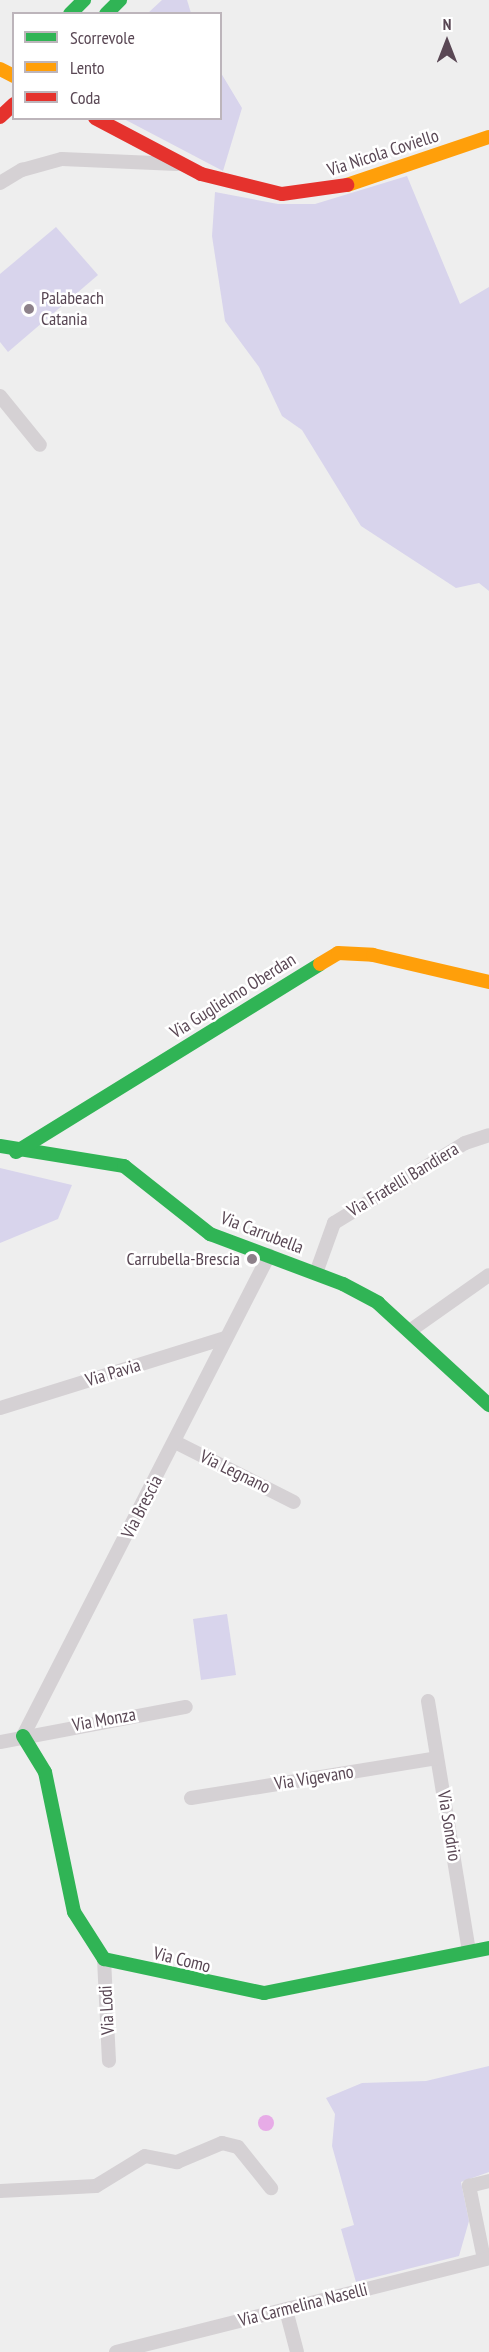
<!DOCTYPE html>
<style>
body{margin:0}
#map{position:relative;width:489px;height:2352px;overflow:hidden;background:#eee;font-family:"PT Sans Narrow",sans-serif}
div>[style]{position:absolute}
.green>*{inset:0;background:#d8d4ec}
.water>*{inset:0;background:#e7abe7}
.round{border-radius:50%}
.street>*{height:14px;margin:-7px;padding:0 7px;transform-origin:7px;border-radius:7px;background:#d5d1d4}
.fast>*{height:14px;margin:-7px;padding:0 7px;transform-origin:7px;border-radius:7px;background:#30b455}
.slow>*{height:14px;margin:-7px;padding:0 7px;transform-origin:7px;border-radius:7px;background:#ff9f0a}
.jam>*{height:14px;margin:-7px;padding:0 7px;transform-origin:7px;border-radius:7px;background:#e5322d}
.slow-bridge>*{height:14px;margin:-7px;padding:0 7px;transform-origin:7px;border-radius:7px;background:#ff9f0a}
.dots>*{width:16px;height:16px;translate:-50% -50%;box-sizing:border-box;border:3px solid #fff;border-radius:50%}
span{translate:-50% -50%;white-space:nowrap;text-align:center;line-height:1.15;-webkit-text-stroke:5px #fff;paint-order:stroke}
.street-label{font-size:18px;color:#594754}
.poi-label{font-size:18px;color:#594754}
.left{translate:0 -50%;text-align:left}
.right{translate:-100% -50%;text-align:right}
.legend{position:absolute;left:12px;top:12px;width:210px;height:108px;box-sizing:border-box;background:#fff;border:2px solid #bdb5bb;margin:0;padding:8px 10px;list-style:none;font-size:18px;color:#594754}
.legend li{display:flex;align-items:center;gap:12px;height:30px}
.legend b{width:30px;border:2px solid #bdb5bb}
.north{position:absolute;left:417px;top:12px;width:60px;height:60px;-webkit-text-stroke:4px #fff;paint-order:stroke;rotate:0deg;font-size:16px;font-weight:700;line-height:24px;text-align:center;color:#594754}
.north::after{content:'';display:block;margin:auto;width:21px;height:27px;background:#594754;clip-path:polygon(50% 0,100% 100%,50% 72%,0 100%)}
</style>
<div id="map">
<div class="green">
<i style="clip-path:polygon(162px 0,187px 0,191px 13px,148px 13px)"></i>
<i style="clip-path:polygon(221px 73px,242px 108px,223px 171px,124px 119px,220px 118px)"></i>
<i style="clip-path:polygon(407px 176px,460px 304px,489px 287px,489px 591px,479px 583px,456px 588px,361px 526px,302px 430px,282px 416px,259px 367px,225px 321px,212px 236px,215px 192px,278px 204px,315px 204px)"></i>
<i style="clip-path:polygon(56px 227px,98px 275px,8px 352px,0 342px,0 274px)"></i>
<i style="clip-path:polygon(0 1168px,72px 1185px,58px 1219px,0 1243px)"></i>
<i style="clip-path:polygon(227px 1614px,236px 1675px,201px 1680px,193px 1619px)"></i>
<i style="clip-path:polygon(489px 2066px,489px 2172px,461px 2182px,469px 2221px,459px 2256px,356px 2282px,341px 2229px,354px 2225px,332px 2146px,335px 2114px,326px 2098px,362px 2083px,426px 2081px)"></i>
</div>
<div class="water">
<i class="round" style="left:258px;top:2115px;width:16px;height:16px"></i>
</div>
<div class="street">
<i style="left:0;top:183px;width:26px;rotate:-31deg"></i>
<i style="left:22px;top:170px;width:41px;rotate:-15.4deg"></i>
<i style="left:62px;top:159px;width:115px;rotate:2.5deg"></i>
<i style="left:0;top:396px;width:63px;rotate:50.8deg"></i>
<i style="left:316px;top:1273px;width:53px;rotate:-70.2deg"></i>
<i style="left:334px;top:1223px;width:153px;rotate:-31.4deg"></i>
<i style="left:465px;top:1143px;width:25px;rotate:-18deg"></i>
<i style="left:411px;top:1330px;width:95px;rotate:-35.2deg"></i>
<i style="left:0;top:1408px;width:236px;rotate:-17.3deg"></i>
<i style="left:175px;top:1442px;width:133px;rotate:26.8deg"></i>
<i style="left:428px;top:1701px;width:254px;rotate:80.7deg"></i>
<i style="left:23px;top:1736px;width:540px;rotate:-62.91deg"></i>
<i style="left:0;top:1742px;width:189px;rotate:-10.7deg"></i>
<i style="left:191px;top:1798px;width:249px;rotate:-9.2deg"></i>
<i style="left:104px;top:1959px;width:102px;rotate:87.2deg"></i>
<i style="left:0;top:2191px;width:96px;rotate:-3deg"></i>
<i style="left:96px;top:2186px;width:57px;rotate:-31.5deg"></i>
<i style="left:145px;top:2156px;width:33px;rotate:11deg"></i>
<i style="left:177px;top:2162px;width:49px;rotate:-22.9deg"></i>
<i style="left:222px;top:2143px;width:16px;rotate:14deg"></i>
<i style="left:238px;top:2147px;width:53px;rotate:51.2deg"></i>
<i style="left:484px;top:2259px;width:75px;rotate:-101.6deg"></i>
<i style="left:469px;top:2186px;width:21px;rotate:-14deg"></i>
<i style="left:286px;top:2310px;width:43px;rotate:75.3deg"></i>
<i style="left:116px;top:2352px;width:385px;rotate:-14.1deg"></i>
</div>
<div class="fast">
<i style="left:70px;top:14px;width:20px;rotate:-45deg"></i>
<i style="left:106px;top:14px;width:20px;rotate:-45deg"></i>
<i style="left:0;top:1146px;width:126px;rotate:9.2deg"></i>
<i style="left:124px;top:1166px;width:110px;rotate:38.3deg"></i>
<i style="left:210px;top:1234px;width:142px;rotate:20.6deg"></i>
<i style="left:343px;top:1284px;width:40px;rotate:28deg"></i>
<i style="left:378px;top:1303px;width:151px;rotate:42.6deg"></i>
<i style="left:16px;top:1152px;width:357px;rotate:-31.7deg"></i>
<i style="left:23px;top:1736px;width:42px;rotate:58.6deg"></i>
<i style="left:45px;top:1772px;width:143px;rotate:78.3deg"></i>
<i style="left:74px;top:1912px;width:56px;rotate:57.4deg"></i>
<i style="left:104px;top:1959px;width:164px;rotate:12deg"></i>
<i style="left:264px;top:1993px;width:229px;rotate:-11.3deg"></i>
</div>
<div class="slow">
<i style="left:347px;top:185px;width:150px;rotate:-18.7deg"></i>
<i style="left:320px;top:964px;width:21px;rotate:-31deg"></i>
<i style="left:338px;top:953px;width:35px;rotate:3deg"></i>
<i style="left:373px;top:955px;width:119px;rotate:13.1deg"></i>
</div>
<div class="jam">
<i style="left:0;top:117px;width:19px;rotate:-43deg"></i>
<i style="left:95px;top:118px;width:120px;rotate:27.8deg"></i>
<i style="left:201px;top:174px;width:83px;rotate:13.9deg"></i>
<i style="left:282px;top:194px;width:66px;rotate:-7.9deg"></i>
</div>
<div class="slow-bridge">
<i style="left:0;top:69px;width:16px;rotate:27deg"></i>
</div>
<div class="dots">
<i style="left:29px;top:309px;background:#8d818a"></i>
<i style="left:252px;top:1259px;background:#8d818a"></i>
</div>
<div class="street-label">
<span style="left:383px;top:153px;rotate:-18deg">Via Nicola Coviello</span>
<span style="left:233px;top:996px;rotate:-32deg">Via Guglielmo Oberdan</span>
<span style="left:403px;top:1180px;rotate:-31deg">Via Fratelli Bandiera</span>
<span style="left:262px;top:1233px;rotate:21deg">Via Carrubella</span>
<span style="left:113px;top:1373px;rotate:-17deg">Via Pavia</span>
<span style="left:235px;top:1472px;rotate:26deg">Via Legnano</span>
<span style="left:142px;top:1507px;rotate:-63deg">Via Brescia</span>
<span style="left:104px;top:1720px;rotate:-10deg">Via Monza</span>
<span style="left:314px;top:1778px;rotate:-9deg">Via Vigevano</span>
<span style="left:449px;top:1826px;rotate:81deg">Via Sondrio</span>
<span style="left:182px;top:1960px;rotate:14deg">Via Como</span>
<span style="left:107px;top:2010px;rotate:-93deg">Via Lodi</span>
<span style="left:303px;top:2305px;rotate:-14deg">Via Carmelina Naselli</span>
</div>
<div class="poi-label">
<span class="left" style="left:41px;top:309px">Palabeach<br>Catania</span>
<span class="right" style="left:240px;top:1259px">Carrubella-Brescia</span>
</div>
<ul class="legend">
<li><b style="height:8px;background:#30b455"></b>Scorrevole</li>
<li><b style="height:8px;background:#ff9f0a"></b>Lento</li>
<li><b style="height:8px;background:#e5322d"></b>Coda</li>
</ul>
<div class="north">N</div>
</div>
